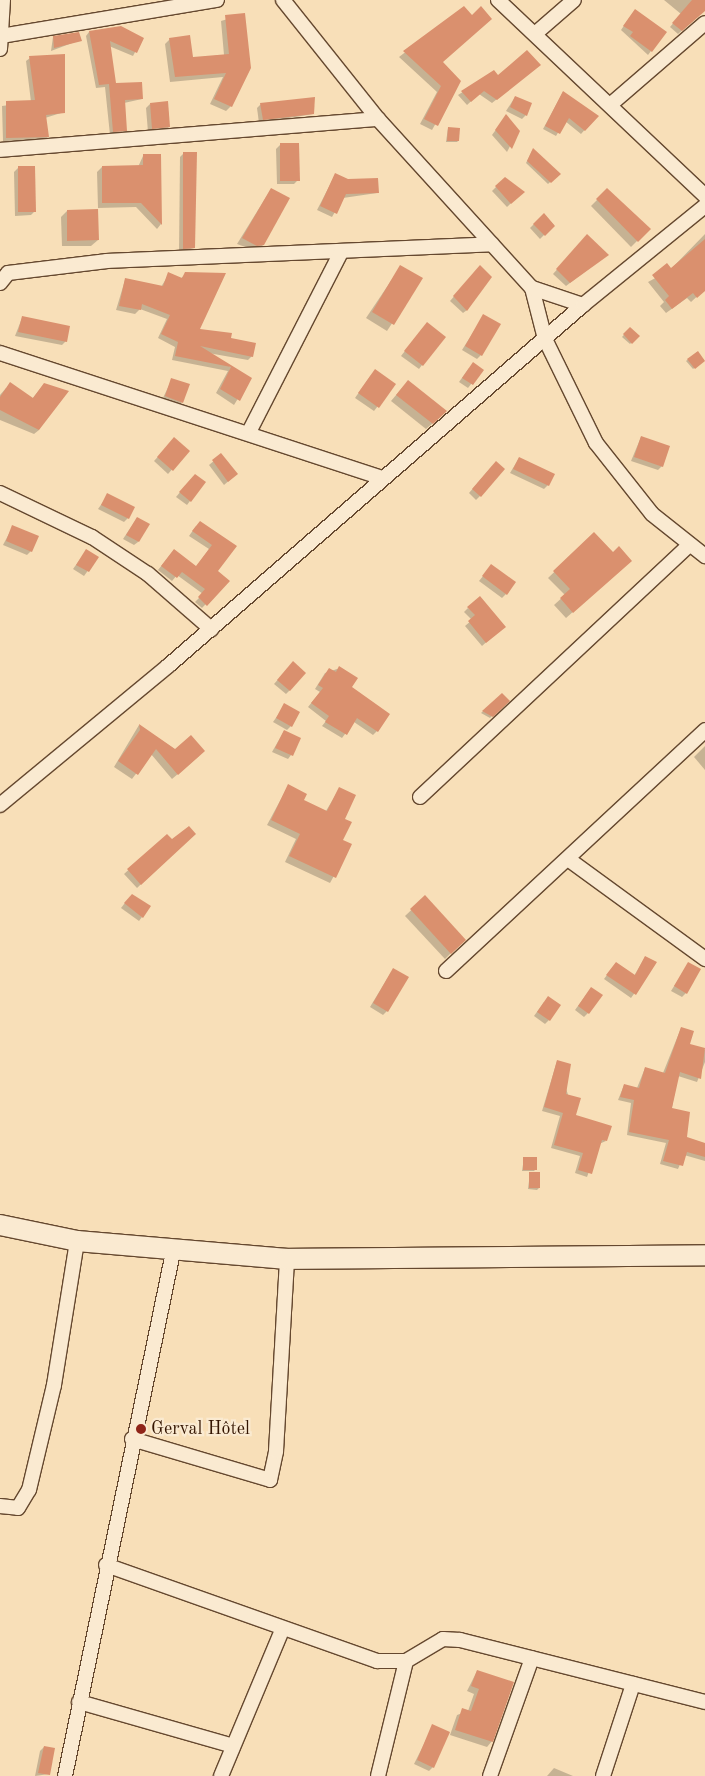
<!DOCTYPE html>
<meta charset="utf-8">
<style>
body{margin:0}
#map{position:relative;width:705px;height:1776px;overflow:hidden;background:#f8dfb8;font-family:"Old Standard TT",serif}
div>[style]{position:absolute}
.shadow>*{inset:0;background:#0003}
.building>*{inset:0;background:#da906e}
.roads{filter:drop-shadow(1px 0 #65482f) drop-shadow(-1px 0 #65482f) drop-shadow(0 1px #65482f) drop-shadow(0 -1px #65482f)}
.street>*{height:14px;margin:-7px;padding:0 7px;transform-origin:7px;border-radius:7px;background:#faead1}
.secondary>*{height:20px;margin:-10px;padding:0 10px;transform-origin:10px;border-radius:10px;background:#faead1}
.dots>*{width:14px;height:14px;translate:-50% -50%;box-sizing:border-box;border:2px solid #faead1;border-radius:50%}
span{translate:-50% -50%;white-space:nowrap;text-align:center;line-height:1.15;-webkit-text-stroke:4.5px #faead1;paint-order:stroke}
.poi-label{font-size:18px;color:#341501}
.left{translate:0 -50%;text-align:left}
</style>
<div id="map">
<div class="shadow">
<i style="clip-path:polygon(664px 0,705px 0,705px 10px,678px 34px,670px 27px,681px 14px)"></i>
<i style="clip-path:polygon(464px 7px,442px 63px,460px 81px,432px 130px,420px 124px,437px 92px,399px 57px)"></i>
<i style="clip-path:polygon(244px 14px,231px 106px,226px 111px,210px 104px,223px 77px,170px 82px,165px 44px,170px 39px,192px 58px,224px 55px,221px 21px)"></i>
<i style="clip-path:polygon(632px 14px,665px 32px,648px 55px,621px 30px)"></i>
<i style="clip-path:polygon(89px 32px,142px 39px,133px 56px,109px 46px,114px 84px,142px 99px,124px 103px,122px 134px,110px 135px,105px 87px,96px 88px,86px 36px)"></i>
<i style="clip-path:polygon(53px 37px,80px 40px,51px 51px)"></i>
<i style="clip-path:polygon(30px 58px,64px 112px,45px 118px,48px 137px,44px 141px,3px 141px,2px 106px,31px 102px,26px 61px)"></i>
<i style="clip-path:polygon(536px 68px,492px 103px,479px 94px,467px 105px,458px 95px,494px 72px,498px 77px)"></i>
<i style="clip-path:polygon(563px 92px,597px 116px,581px 134px,565px 121px,556px 136px,543px 129px)"></i>
<i style="clip-path:polygon(515px 97px,526px 115px,522px 119px,506px 111px)"></i>
<i style="clip-path:polygon(150px 104px,169px 127px,165px 131px,148px 132px,146px 108px)"></i>
<i style="clip-path:polygon(261px 104px,313px 114px,259px 123px,257px 108px)"></i>
<i style="clip-path:polygon(503px 120px,518px 131px,507px 152px,492px 135px)"></i>
<i style="clip-path:polygon(448px 128px,458px 141px,457px 142px,446px 142px)"></i>
<i style="clip-path:polygon(280px 145px,298px 180px,294px 184px,277px 184px,276px 149px)"></i>
<i style="clip-path:polygon(532px 151px,559px 174px,548px 184px,526px 163px)"></i>
<i style="clip-path:polygon(184px 153px,194px 248px,179px 252px,180px 157px)"></i>
<i style="clip-path:polygon(143px 156px,161px 224px,157px 229px,136px 207px,98px 208px,97px 172px,102px 167px,138px 167px)"></i>
<i style="clip-path:polygon(18px 168px,35px 211px,31px 215px,15px 216px,14px 172px)"></i>
<i style="clip-path:polygon(335px 175px,377px 193px,343px 198px,332px 217px,317px 210px)"></i>
<i style="clip-path:polygon(505px 178px,523px 192px,507px 207px,492px 191px)"></i>
<i style="clip-path:polygon(271px 189px,263px 245px,257px 251px,237px 244px)"></i>
<i style="clip-path:polygon(607px 190px,649px 229px,631px 247px,591px 206px)"></i>
<i style="clip-path:polygon(67px 211px,98px 240px,91px 246px,62px 246px,61px 217px)"></i>
<i style="clip-path:polygon(544px 214px,554px 225px,540px 239px,530px 228px)"></i>
<i style="clip-path:polygon(705px 234px,705px 289px,691px 302px,687px 298px,666px 313px,660px 306px,664px 302px,648px 282px,670px 270px)"></i>
<i style="clip-path:polygon(587px 236px,607px 255px,566px 286px,553px 274px)"></i>
<i style="clip-path:polygon(401px 266px,421px 279px,387px 331px,366px 318px)"></i>
<i style="clip-path:polygon(476px 271px,467px 310px,463px 313px,450px 301px)"></i>
<i style="clip-path:polygon(169px 274px,180px 279px,186px 274px,198px 330px,229px 339px,252px 356px,248px 360px,208px 353px,250px 379px,234px 405px,216px 393px,228px 371px,172px 360px,175px 347px,158px 338px,167px 319px,140px 309px,135px 314px,116px 310px,125px 280px,161px 287px)"></i>
<i style="clip-path:polygon(484px 315px,481px 355px,477px 359px,462px 350px)"></i>
<i style="clip-path:polygon(22px 318px,66px 341px,62px 345px,15px 336px)"></i>
<i style="clip-path:polygon(423px 328px,422px 365px,419px 369px,401px 356px)"></i>
<i style="clip-path:polygon(630px 328px,638px 336px,630px 344px,622px 337px)"></i>
<i style="clip-path:polygon(697px 352px,704px 360px,693px 369px,686px 361px)"></i>
<i style="clip-path:polygon(469px 368px,482px 370px,468px 388px,459px 382px)"></i>
<i style="clip-path:polygon(371px 375px,394px 385px,374px 411px,355px 398px)"></i>
<i style="clip-path:polygon(172px 379px,182px 402px,178px 406px,162px 400px)"></i>
<i style="clip-path:polygon(44px 384px,39px 430px,34px 434px,0 420px,0 395px,6px 388px,32px 399px)"></i>
<i style="clip-path:polygon(402px 388px,440px 417px,426px 429px,391px 401px)"></i>
<i style="clip-path:polygon(641px 437px,662px 466px,658px 470px,631px 461px)"></i>
<i style="clip-path:polygon(174px 439px,188px 451px,168px 474px,154px 461px)"></i>
<i style="clip-path:polygon(221px 455px,232px 478px,224px 485px,209px 465px)"></i>
<i style="clip-path:polygon(519px 458px,548px 485px,544px 489px,510px 473px)"></i>
<i style="clip-path:polygon(492px 466px,480px 496px,476px 500px,469px 493px)"></i>
<i style="clip-path:polygon(191px 479px,190px 501px,187px 505px,176px 497px)"></i>
<i style="clip-path:polygon(108px 495px,128px 518px,124px 522px,98px 509px)"></i>
<i style="clip-path:polygon(137px 518px,138px 542px,134px 545px,123px 539px)"></i>
<i style="clip-path:polygon(13px 526px,31px 551px,27px 555px,3px 545px)"></i>
<i style="clip-path:polygon(196px 526px,235px 546px,217px 571px,228px 581px,202px 608px,195px 602px,203px 594px,177px 575px,172px 581px,158px 570px,170px 555px,196px 567px,209px 549px,189px 536px)"></i>
<i style="clip-path:polygon(594px 534px,624px 567px,566px 618px,554px 605px,565px 595px,548px 578px)"></i>
<i style="clip-path:polygon(86px 551px,97px 558px,84px 576px,73px 569px)"></i>
<i style="clip-path:polygon(488px 570px,506px 594px,502px 598px,479px 581px)"></i>
<i style="clip-path:polygon(468px 608px,500px 630px,482px 646px,465px 626px,472px 620px,464px 612px)"></i>
<i style="clip-path:polygon(289px 667px,290px 690px,286px 694px,274px 684px)"></i>
<i style="clip-path:polygon(340px 668px,377px 731px,373px 735px,354px 722px,342px 738px,322px 726px,326px 721px,308px 707px,320px 692px,315px 689px,325px 673px)"></i>
<i style="clip-path:polygon(502px 694px,508px 701px,490px 718px,481px 713px)"></i>
<i style="clip-path:polygon(285px 705px,291px 726px,287px 730px,273px 722px)"></i>
<i style="clip-path:polygon(139px 725px,176px 750px,199px 756px,172px 779px,151px 754px,132px 779px,114px 767px)"></i>
<i style="clip-path:polygon(284px 731px,291px 755px,288px 759px,272px 752px)"></i>
<i style="clip-path:polygon(705px 746px,705px 770px,694px 757px)"></i>
<i style="clip-path:polygon(288px 786px,302px 801px,326px 811px,339px 789px,341px 841px,351px 845px,330px 883px,285px 862px,296px 839px,267px 825px)"></i>
<i style="clip-path:polygon(194px 834px,137px 888px,124px 874px,167px 835px,172px 841px)"></i>
<i style="clip-path:polygon(425px 897px,464px 940px,445px 959px,405px 916px)"></i>
<i style="clip-path:polygon(128px 899px,142px 917px,139px 921px,121px 908px)"></i>
<i style="clip-path:polygon(645px 957px,656px 963px,631px 998px,604px 979px,616px 963px,634px 976px)"></i>
<i style="clip-path:polygon(688px 964px,686px 993px,682px 997px,671px 991px)"></i>
<i style="clip-path:polygon(390px 974px,387px 1011px,383px 1015px,370px 1007px)"></i>
<i style="clip-path:polygon(591px 988px,588px 1013px,584px 1017px,575px 1010px)"></i>
<i style="clip-path:polygon(544px 1002px,549px 1020px,545px 1024px,534px 1016px)"></i>
<i style="clip-path:polygon(681px 1028px,688px 1045px,705px 1050px,705px 1062px,697px 1082px,678px 1076px,671px 1112px,686px 1138px,705px 1144px,705px 1161px,684px 1155px,678px 1169px,660px 1164px,666px 1143px,627px 1135px,631px 1103px,618px 1100px,624px 1085px,637px 1088px,645px 1068px,663px 1073px)"></i>
<i style="clip-path:polygon(557px 1061px,575px 1116px,606px 1141px,599px 1144px,587px 1177px,575px 1173px,580px 1156px,551px 1148px,560px 1116px,542px 1111px)"></i>
<i style="clip-path:polygon(524px 1158px,536px 1169px,534px 1171px,522px 1171px)"></i>
<i style="clip-path:polygon(530px 1173px,539px 1188px,537px 1190px,528px 1189px)"></i>
<i style="clip-path:polygon(477px 1671px,492px 1741px,487px 1747px,450px 1735px,457px 1715px,468px 1711px,474px 1694px,467px 1691px)"></i>
<i style="clip-path:polygon(433px 1726px,433px 1767px,429px 1771px,414px 1764px)"></i>
<i style="clip-path:polygon(44px 1747px,49px 1774px,35px 1776px,40px 1751px)"></i>
<i style="clip-path:polygon(554px 1768px,573px 1776px,547px 1776px)"></i>
</div>
<div class="building">
<i style="clip-path:polygon(692px 0,705px 0,705px 11px,682px 31px,672px 23px)"></i>
<i style="clip-path:polygon(464px 6px,472px 15px,481px 6px,492px 19px,443px 62px,461px 81px,438px 126px,424px 119px,441px 86px,403px 51px)"></i>
<i style="clip-path:polygon(635px 9px,667px 32px,652px 52px,630px 36px,633px 32px,623px 26px)"></i>
<i style="clip-path:polygon(245px 13px,251px 68px,232px 107px,214px 99px,226px 73px,175px 77px,169px 38px,190px 35px,193px 57px,229px 54px,225px 15px)"></i>
<i style="clip-path:polygon(121px 26px,144px 38px,137px 53px,110px 41px,116px 83px,142px 82px,143px 99px,125px 100px,127px 131px,113px 132px,109px 84px,99px 85px,89px 31px)"></i>
<i style="clip-path:polygon(79px 32px,82px 41px,54px 48px,53px 36px)"></i>
<i style="clip-path:polygon(527px 50px,541px 65px,497px 100px,484px 91px,471px 102px,461px 91px,494px 70px,498px 75px)"></i>
<i style="clip-path:polygon(65px 54px,65px 113px,46px 115px,49px 137px,6px 138px,6px 101px,35px 100px,29px 56px)"></i>
<i style="clip-path:polygon(563px 91px,599px 116px,585px 131px,569px 118px,560px 134px,545px 126px)"></i>
<i style="clip-path:polygon(515px 96px,532px 103px,527px 116px,510px 107px)"></i>
<i style="clip-path:polygon(315px 97px,314px 114px,263px 120px,260px 103px)"></i>
<i style="clip-path:polygon(168px 101px,170px 127px,152px 129px,150px 103px)"></i>
<i style="clip-path:polygon(506px 114px,520px 131px,512px 149px,495px 130px)"></i>
<i style="clip-path:polygon(448px 127px,460px 128px,459px 141px,447px 141px)"></i>
<i style="clip-path:polygon(280px 143px,299px 143px,300px 181px,280px 181px)"></i>
<i style="clip-path:polygon(533px 148px,561px 174px,551px 183px,527px 161px)"></i>
<i style="clip-path:polygon(183px 152px,197px 152px,195px 248px,183px 249px)"></i>
<i style="clip-path:polygon(143px 154px,161px 154px,162px 225px,141px 203px,102px 203px,102px 166px,143px 165px)"></i>
<i style="clip-path:polygon(18px 166px,35px 166px,36px 212px,18px 212px)"></i>
<i style="clip-path:polygon(335px 173px,348px 179px,378px 178px,379px 193px,346px 194px,337px 214px,320px 206px)"></i>
<i style="clip-path:polygon(505px 177px,525px 192px,511px 204px,495px 186px)"></i>
<i style="clip-path:polygon(271px 188px,290px 198px,264px 245px,257px 246px,242px 238px)"></i>
<i style="clip-path:polygon(607px 188px,651px 229px,638px 242px,596px 199px)"></i>
<i style="clip-path:polygon(98px 209px,99px 240px,67px 241px,67px 210px)"></i>
<i style="clip-path:polygon(544px 213px,555px 226px,545px 236px,533px 224px)"></i>
<i style="clip-path:polygon(587px 234px,609px 255px,570px 283px,556px 269px)"></i>
<i style="clip-path:polygon(705px 239px,705px 291px,697px 298px,693px 293px,672px 309px,665px 300px,669px 296px,652px 275px,667px 263px,671px 268px)"></i>
<i style="clip-path:polygon(400px 265px,423px 278px,394px 325px,372px 312px)"></i>
<i style="clip-path:polygon(480px 265px,492px 277px,467px 311px,453px 296px)"></i>
<i style="clip-path:polygon(168px 272px,182px 278px,185px 272px,226px 273px,200px 329px,232px 333px,231px 338px,256px 343px,253px 357px,200px 346px,252px 378px,240px 401px,220px 389px,231px 367px,175px 356px,178px 342px,161px 334px,170px 315px,142px 304px,141px 310px,119px 306px,125px 278px,163px 286px)"></i>
<i style="clip-path:polygon(483px 314px,501px 324px,482px 356px,465px 346px)"></i>
<i style="clip-path:polygon(22px 316px,70px 326px,67px 342px,18px 332px)"></i>
<i style="clip-path:polygon(427px 322px,446px 337px,423px 366px,404px 351px)"></i>
<i style="clip-path:polygon(630px 327px,640px 336px,632px 344px,623px 334px)"></i>
<i style="clip-path:polygon(698px 351px,705px 361px,695px 369px,687px 359px)"></i>
<i style="clip-path:polygon(473px 362px,484px 370px,473px 385px,462px 378px)"></i>
<i style="clip-path:polygon(375px 369px,396px 384px,379px 408px,358px 393px)"></i>
<i style="clip-path:polygon(171px 378px,190px 384px,183px 403px,165px 396px)"></i>
<i style="clip-path:polygon(408px 380px,447px 411px,433px 424px,396px 395px)"></i>
<i style="clip-path:polygon(10px 382px,33px 398px,44px 383px,69px 391px,39px 430px,0 410px,0 397px)"></i>
<i style="clip-path:polygon(641px 436px,670px 446px,663px 467px,634px 457px)"></i>
<i style="clip-path:polygon(174px 437px,190px 451px,173px 471px,157px 457px)"></i>
<i style="clip-path:polygon(221px 453px,238px 474px,228px 482px,212px 460px)"></i>
<i style="clip-path:polygon(519px 457px,555px 474px,549px 486px,513px 469px)"></i>
<i style="clip-path:polygon(496px 461px,505px 469px,481px 497px,472px 489px)"></i>
<i style="clip-path:polygon(195px 474px,206px 482px,191px 502px,179px 492px)"></i>
<i style="clip-path:polygon(107px 493px,135px 507px,129px 519px,101px 505px)"></i>
<i style="clip-path:polygon(137px 517px,150px 524px,139px 542px,126px 535px)"></i>
<i style="clip-path:polygon(200px 521px,237px 546px,218px 571px,230px 581px,207px 606px,198px 597px,205px 589px,182px 572px,177px 578px,161px 566px,174px 549px,196px 566px,212px 545px,192px 531px)"></i>
<i style="clip-path:polygon(12px 525px,39px 536px,32px 552px,6px 541px)"></i>
<i style="clip-path:polygon(594px 532px,613px 552px,619px 546px,632px 561px,573px 613px,560px 598px,570px 589px,553px 571px)"></i>
<i style="clip-path:polygon(86px 549px,99px 557px,89px 572px,76px 565px)"></i>
<i style="clip-path:polygon(491px 564px,516px 582px,507px 595px,482px 576px)"></i>
<i style="clip-path:polygon(480px 596px,506px 627px,486px 643px,468px 621px,475px 615px,467px 607px)"></i>
<i style="clip-path:polygon(293px 661px,306px 673px,290px 691px,277px 680px)"></i>
<i style="clip-path:polygon(339px 666px,358px 678px,352px 687px,390px 714px,378px 732px,357px 718px,347px 735px,325px 722px,329px 716px,311px 703px,323px 688px,318px 685px,329px 668px,336px 672px)"></i>
<i style="clip-path:polygon(502px 693px,510px 701px,493px 717px,482px 711px)"></i>
<i style="clip-path:polygon(284px 703px,300px 712px,292px 727px,276px 718px)"></i>
<i style="clip-path:polygon(139px 724px,175px 749px,191px 735px,205px 751px,178px 775px,156px 749px,138px 775px,118px 761px,140px 730px)"></i>
<i style="clip-path:polygon(284px 730px,301px 738px,293px 756px,275px 748px)"></i>
<i style="clip-path:polygon(288px 784px,307px 794px,304px 800px,327px 811px,339px 787px,356px 795px,345px 819px,352px 822px,343px 840px,352px 844px,336px 878px,289px 856px,300px 834px,271px 820px)"></i>
<i style="clip-path:polygon(189px 826px,196px 834px,141px 885px,127px 869px,167px 834px,172px 839px)"></i>
<i style="clip-path:polygon(132px 894px,151px 906px,143px 918px,124px 903px)"></i>
<i style="clip-path:polygon(425px 895px,466px 940px,451px 954px,410px 909px)"></i>
<i style="clip-path:polygon(645px 956px,657px 962px,636px 995px,606px 975px,616px 962px,635px 975px)"></i>
<i style="clip-path:polygon(688px 962px,701px 969px,687px 994px,674px 986px)"></i>
<i style="clip-path:polygon(393px 968px,409px 977px,388px 1012px,373px 1003px)"></i>
<i style="clip-path:polygon(591px 987px,603px 995px,589px 1014px,578px 1006px)"></i>
<i style="clip-path:polygon(548px 996px,561px 1005px,550px 1021px,537px 1012px)"></i>
<i style="clip-path:polygon(681px 1027px,694px 1031px,690px 1044px,705px 1048px,701px 1079px,680px 1072px,672px 1108px,690px 1112px,687px 1137px,705px 1143px,705px 1157px,687px 1152px,683px 1166px,663px 1161px,669px 1140px,629px 1132px,634px 1100px,620px 1097px,624px 1084px,639px 1088px,645px 1067px,665px 1073px)"></i>
<i style="clip-path:polygon(557px 1060px,571px 1064px,566px 1094px,581px 1098px,576px 1115px,612px 1126px,607px 1141px,602px 1140px,592px 1174px,578px 1170px,583px 1153px,554px 1145px,563px 1113px,544px 1107px)"></i>
<i style="clip-path:polygon(523px 1157px,537px 1157px,537px 1170px,523px 1170px)"></i>
<i style="clip-path:polygon(529px 1172px,540px 1172px,540px 1188px,529px 1188px)"></i>
<i style="clip-path:polygon(477px 1670px,514px 1682px,493px 1742px,455px 1730px,462px 1708px,471px 1711px,479px 1689px,471px 1686px)"></i>
<i style="clip-path:polygon(432px 1724px,450px 1732px,434px 1768px,417px 1760px)"></i>
<i style="clip-path:polygon(44px 1746px,55px 1748px,50px 1775px,38px 1773px)"></i>
</div>
<div class="roads">
<div class="street">
<i style="left:283px;top:0;width:152px;rotate:51.4deg"></i>
<i style="left:378px;top:119px;width:229px;rotate:47.7deg"></i>
<i style="left:532px;top:288px;width:53px;rotate:75.7deg"></i>
<i style="left:545px;top:339px;width:116px;rotate:63.9deg"></i>
<i style="left:596px;top:443px;width:90px;rotate:51.7deg"></i>
<i style="left:652px;top:514px;width:68px;rotate:38.4deg"></i>
<i style="left:498px;top:0;width:285px;rotate:43.4deg"></i>
<i style="left:536px;top:33px;width:50px;rotate:-41deg"></i>
<i style="left:1px;top:36px;width:219px;rotate:-9.5deg"></i>
<i style="left:0;top:49px;width:49px;rotate:-86.5deg"></i>
<i style="left:610px;top:105px;width:125px;rotate:-40.8deg"></i>
<i style="left:0;top:150px;width:379px;rotate:-4.7deg"></i>
<i style="left:0;top:283px;width:13px;rotate:-51deg"></i>
<i style="left:8px;top:273px;width:100px;rotate:-6.9deg"></i>
<i style="left:107px;top:261px;width:385px;rotate:-2.5deg"></i>
<i style="left:532px;top:288px;width:54px;rotate:18.4deg"></i>
<i style="left:0;top:353px;width:402px;rotate:18.1deg"></i>
<i style="left:249px;top:432px;width:200px;rotate:-62.9deg"></i>
<i style="left:0;top:493px;width:102px;rotate:25.6deg"></i>
<i style="left:92px;top:537px;width:67px;rotate:33.5deg"></i>
<i style="left:148px;top:574px;width:84px;rotate:41.1deg"></i>
<i style="left:420px;top:797px;width:367px;rotate:-43.1deg"></i>
<i style="left:0;top:805px;width:218px;rotate:-39.6deg"></i>
<i style="left:168px;top:666px;width:550px;rotate:-41.02deg"></i>
<i style="left:583px;top:305px;width:157px;rotate:-39.1deg"></i>
<i style="left:568px;top:859px;width:170px;rotate:36.1deg"></i>
<i style="left:446px;top:971px;width:354px;rotate:-42.9deg"></i>
<i style="left:132px;top:1439px;width:144px;rotate:16.5deg"></i>
<i style="left:270px;top:1480px;width:30px;rotate:-78deg"></i>
<i style="left:276px;top:1451px;width:192px;rotate:-86.7deg"></i>
<i style="left:0;top:1506px;width:18px;rotate:6deg"></i>
<i style="left:18px;top:1508px;width:21px;rotate:-59deg"></i>
<i style="left:29px;top:1490px;width:108px;rotate:-76.6deg"></i>
<i style="left:54px;top:1385px;width:146px;rotate:-80.9deg"></i>
<i style="left:106px;top:1565px;width:288px;rotate:19.5deg"></i>
<i style="left:377px;top:1661px;width:29px"></i>
<i style="left:406px;top:1661px;width:43px;rotate:-30.7deg"></i>
<i style="left:443px;top:1639px;width:17px;rotate:3deg"></i>
<i style="left:460px;top:1640px;width:253px;rotate:14.2deg"></i>
<i style="left:79px;top:1702px;width:160px;rotate:15.9deg"></i>
<i style="left:65px;top:1776px;width:535px;rotate:-78.35deg"></i>
<i style="left:221px;top:1776px;width:160px;rotate:-67.3deg"></i>
<i style="left:378px;top:1776px;width:118px;rotate:-76.3deg"></i>
<i style="left:490px;top:1776px;width:125px;rotate:-70.4deg"></i>
<i style="left:603px;top:1776px;width:97px;rotate:-71.9deg"></i>
</div>
<div class="secondary">
<i style="left:0;top:1225px;width:79px;rotate:11.7deg"></i>
<i style="left:77px;top:1241px;width:211px;rotate:4.9deg"></i>
<i style="left:287px;top:1259px;width:418px;rotate:-0.5deg"></i>
</div>
</div>
<div class="dots">
<i style="left:141px;top:1429px;background:#8f2418"></i>
</div>
<div class="poi-label">
<span class="left" style="left:151px;top:1429px">Gerval Hôtel</span>
</div>
</div>
